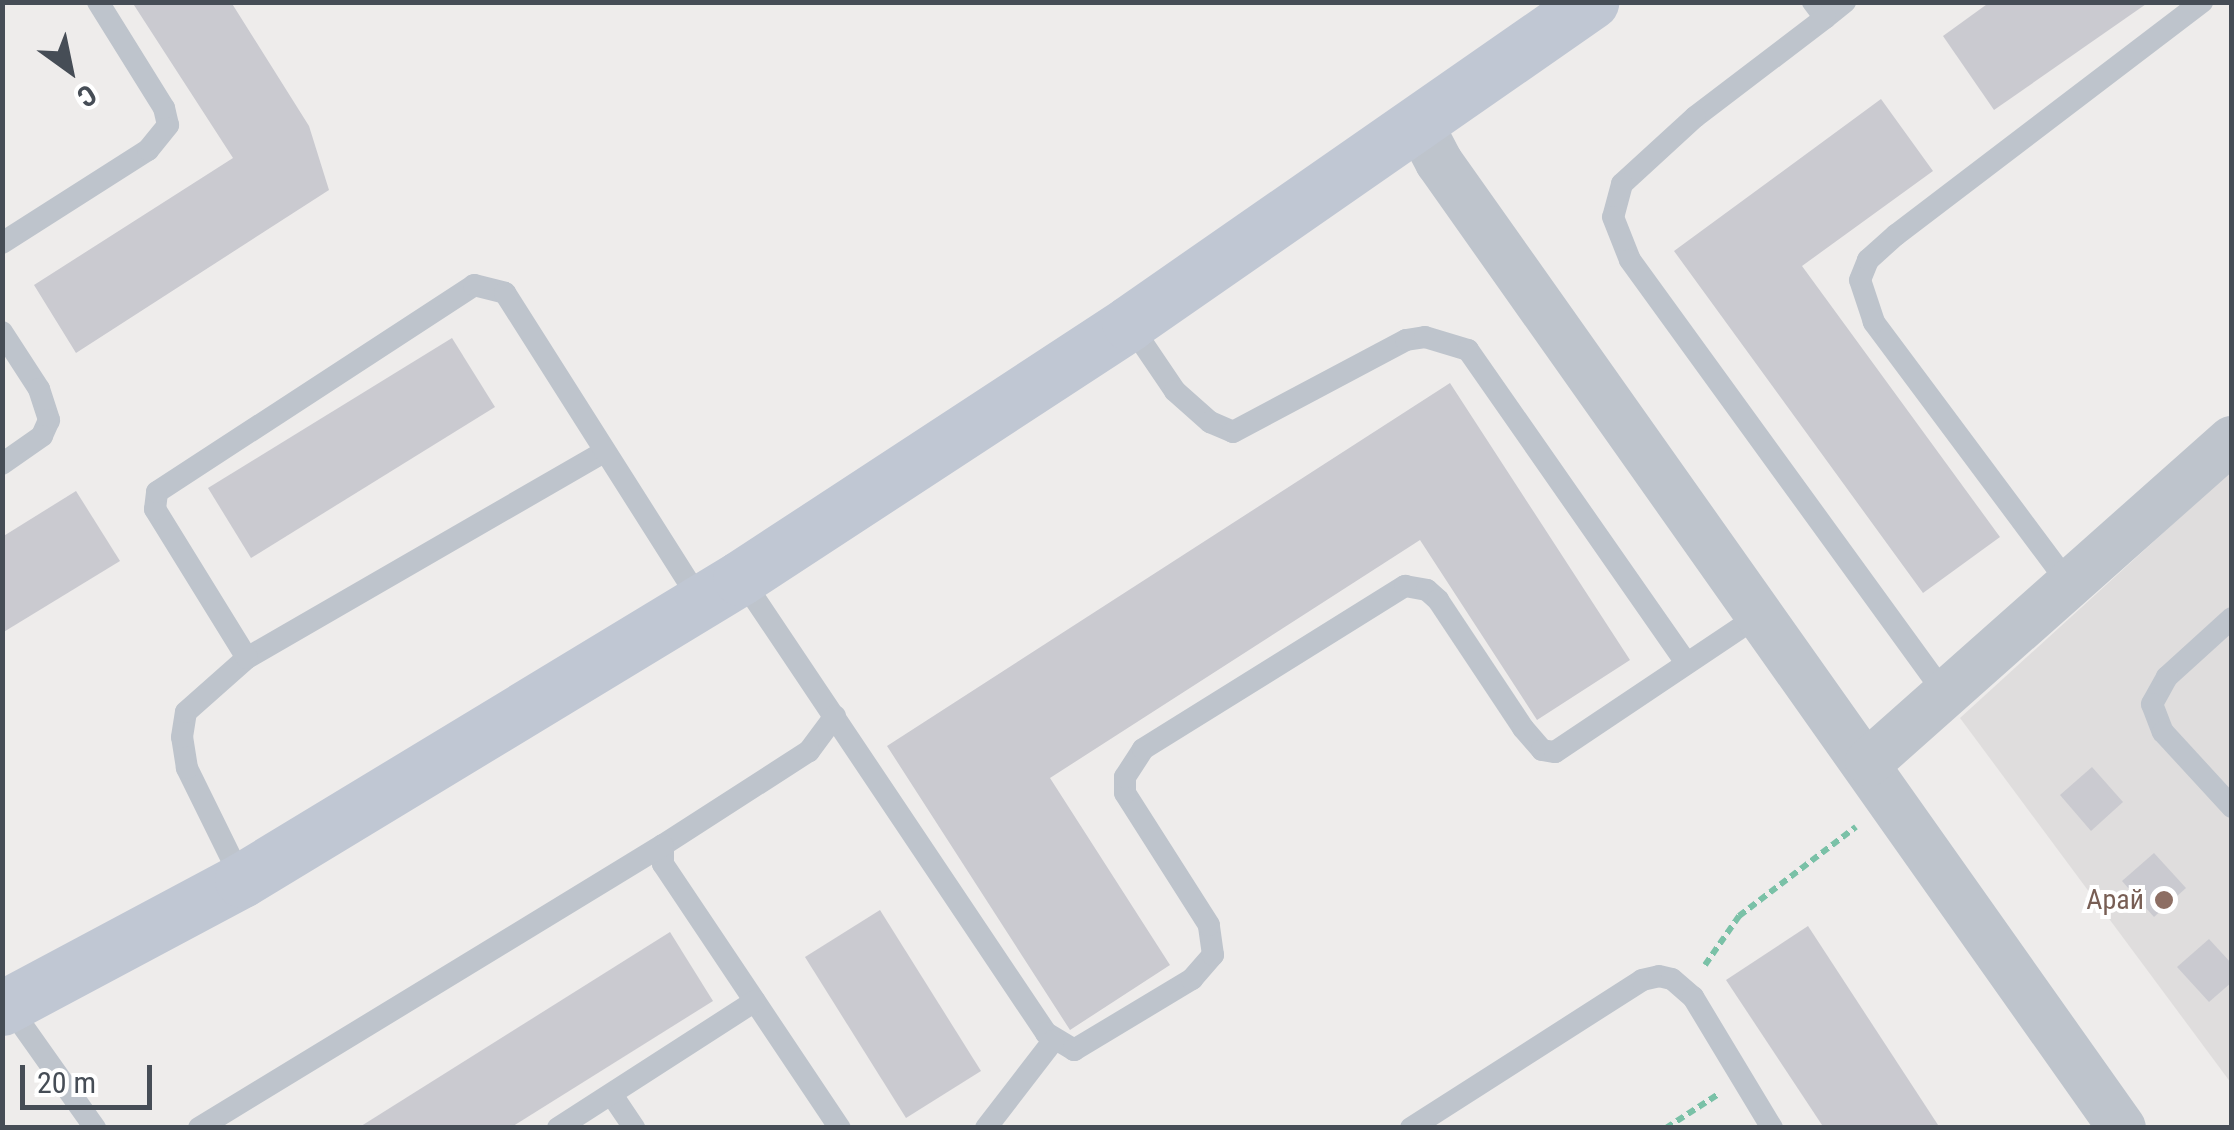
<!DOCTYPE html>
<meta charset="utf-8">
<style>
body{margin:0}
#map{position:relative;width:2234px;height:1130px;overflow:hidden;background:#eeeceb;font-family:"Roboto Condensed",sans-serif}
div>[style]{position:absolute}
.education>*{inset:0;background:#dfdddd}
.building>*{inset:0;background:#cacad0}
.path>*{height:6px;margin-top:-3px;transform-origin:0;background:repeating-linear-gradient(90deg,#7ac1a7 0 8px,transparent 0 13px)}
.lane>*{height:22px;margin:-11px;padding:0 11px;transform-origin:11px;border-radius:11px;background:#bec4cc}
.street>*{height:48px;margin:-24px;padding:0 24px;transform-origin:24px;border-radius:24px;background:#bec4cc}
.secondary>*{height:55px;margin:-27.5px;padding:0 27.5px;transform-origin:27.5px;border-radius:27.5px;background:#c0c7d3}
.dots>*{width:28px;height:28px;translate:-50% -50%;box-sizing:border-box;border:5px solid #fff;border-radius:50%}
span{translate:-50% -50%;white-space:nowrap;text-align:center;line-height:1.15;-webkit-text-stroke:8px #fff;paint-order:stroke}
.education-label{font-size:28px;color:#785e54}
.right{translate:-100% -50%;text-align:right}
.frame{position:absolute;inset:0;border:5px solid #464d56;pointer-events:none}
.north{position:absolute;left:20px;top:20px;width:100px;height:100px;-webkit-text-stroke:8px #fff;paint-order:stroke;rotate:147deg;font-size:28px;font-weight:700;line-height:40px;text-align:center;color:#464d56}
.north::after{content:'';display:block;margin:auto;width:35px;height:45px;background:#464d56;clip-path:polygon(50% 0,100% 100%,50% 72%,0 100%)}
.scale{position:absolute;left:20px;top:1065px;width:132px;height:45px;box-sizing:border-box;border:5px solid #464d56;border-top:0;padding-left:12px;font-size:30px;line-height:35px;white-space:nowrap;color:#464d56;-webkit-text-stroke:8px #fff;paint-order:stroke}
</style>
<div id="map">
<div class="education">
<i style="clip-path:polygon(2231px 471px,2231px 1083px,1960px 718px)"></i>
</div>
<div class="building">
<i style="clip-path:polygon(132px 2px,231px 2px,309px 126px,329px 190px,76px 353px,34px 285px,233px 158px)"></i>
<i style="clip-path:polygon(1990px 2px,2149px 2px,1994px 110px,1943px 36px)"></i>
<i style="clip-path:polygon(1881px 99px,1933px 171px,1802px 266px,2000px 537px,1923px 593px,1674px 251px)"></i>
<i style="clip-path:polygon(452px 338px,495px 407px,251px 558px,208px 488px)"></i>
<i style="clip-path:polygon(1450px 383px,1630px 660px,1537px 720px,1420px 540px,1050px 778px,1170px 965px,1070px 1030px,887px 746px)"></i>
<i style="clip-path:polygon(76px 491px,120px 561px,2px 633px,2px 537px)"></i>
<i style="clip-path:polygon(2092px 767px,2123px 802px,2091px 831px,2060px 795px)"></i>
<i style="clip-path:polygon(2154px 853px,2186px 888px,2154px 917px,2122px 881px)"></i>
<i style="clip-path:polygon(880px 910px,981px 1071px,906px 1118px,805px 957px)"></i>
<i style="clip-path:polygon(1808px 926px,1940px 1128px,1824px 1128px,1726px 980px)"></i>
<i style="clip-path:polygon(670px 932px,713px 1001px,510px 1128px,358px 1128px)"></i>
<i style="clip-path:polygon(2209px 939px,2232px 964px,2232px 982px,2209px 1002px,2177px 967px)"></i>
</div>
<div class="path">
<i style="left:1705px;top:965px;width:60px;rotate:-55.2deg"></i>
<i style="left:1739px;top:916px;width:147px;rotate:-37.3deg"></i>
<i style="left:1666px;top:1128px;width:61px;rotate:-32.9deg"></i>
</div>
<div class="lane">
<i style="left:1813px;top:2px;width:20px;rotate:53deg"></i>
<i style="left:1825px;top:18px;width:26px;rotate:-39deg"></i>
<i style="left:1825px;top:18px;width:163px;rotate:142.7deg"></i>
<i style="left:1695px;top:117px;width:99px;rotate:137.5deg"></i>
<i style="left:1622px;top:184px;width:34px;rotate:105deg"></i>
<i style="left:1613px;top:217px;width:46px;rotate:68.4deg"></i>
<i style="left:1630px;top:260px;width:536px;rotate:54.03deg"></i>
<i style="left:2px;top:243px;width:173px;rotate:-32.5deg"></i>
<i style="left:148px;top:150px;width:32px;rotate:-51deg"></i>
<i style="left:168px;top:125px;width:17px;rotate:-103deg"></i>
<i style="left:164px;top:108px;width:125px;rotate:-121.9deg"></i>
<i style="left:1129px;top:323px;width:82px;rotate:55.9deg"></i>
<i style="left:1175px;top:391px;width:47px;rotate:41.5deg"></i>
<i style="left:1210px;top:422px;width:25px;rotate:23deg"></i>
<i style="left:1233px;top:432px;width:196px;rotate:-28deg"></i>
<i style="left:1406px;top:340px;width:19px;rotate:-9deg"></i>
<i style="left:1425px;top:337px;width:45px;rotate:16.8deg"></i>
<i style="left:1468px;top:350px;width:379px;rotate:55.1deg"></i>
<i style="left:2px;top:332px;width:68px;rotate:57deg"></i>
<i style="left:39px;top:389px;width:33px;rotate:72deg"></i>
<i style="left:49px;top:420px;width:17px;rotate:114deg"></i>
<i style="left:42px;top:436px;width:49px;rotate:145deg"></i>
<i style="left:741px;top:578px;width:548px;rotate:56.16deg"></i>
<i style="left:1046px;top:1033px;width:33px;rotate:31deg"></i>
<i style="left:1074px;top:1050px;width:138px;rotate:-31deg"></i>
<i style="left:1192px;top:979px;width:32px;rotate:-49deg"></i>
<i style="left:1213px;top:955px;width:30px;rotate:-98deg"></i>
<i style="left:1209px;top:925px;width:156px;rotate:-122.5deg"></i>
<i style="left:1125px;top:793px;width:16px;rotate:-90deg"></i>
<i style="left:1125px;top:777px;width:33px;rotate:-57deg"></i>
<i style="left:1143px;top:749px;width:309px;rotate:-31.9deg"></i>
<i style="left:1405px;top:586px;width:22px;rotate:10deg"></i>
<i style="left:1427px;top:590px;width:15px;rotate:42deg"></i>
<i style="left:1438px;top:600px;width:154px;rotate:56.4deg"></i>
<i style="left:1523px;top:728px;width:29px;rotate:49deg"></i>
<i style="left:1542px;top:750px;width:13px;rotate:9deg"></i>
<i style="left:1555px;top:752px;width:250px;rotate:-33.8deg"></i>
<i style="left:2069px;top:584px;width:327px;rotate:-126.7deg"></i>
<i style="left:1874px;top:322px;width:44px;rotate:-108.4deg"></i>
<i style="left:1860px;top:280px;width:22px;rotate:-68deg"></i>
<i style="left:1868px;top:260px;width:38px;rotate:-42deg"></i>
<i style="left:1896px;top:235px;width:385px;rotate:-37.3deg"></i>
<i style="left:2232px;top:618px;width:88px;rotate:137.8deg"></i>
<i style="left:2167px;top:677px;width:31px;rotate:119deg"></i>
<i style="left:2152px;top:704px;width:30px;rotate:69deg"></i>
<i style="left:2163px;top:732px;width:102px;rotate:47.4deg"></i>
<i style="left:247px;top:658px;width:412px;rotate:-30deg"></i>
<i style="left:835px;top:716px;width:44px;rotate:126.6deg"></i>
<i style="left:809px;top:751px;width:174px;rotate:147.2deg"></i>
<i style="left:663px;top:845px;width:19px;rotate:90deg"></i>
<i style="left:663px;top:864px;width:318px;rotate:56.2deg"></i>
<i style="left:242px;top:880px;width:125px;rotate:-116.2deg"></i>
<i style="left:187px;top:768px;width:31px;rotate:-99deg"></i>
<i style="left:182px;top:737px;width:25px;rotate:-81deg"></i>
<i style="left:186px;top:712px;width:81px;rotate:-41.5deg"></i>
<i style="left:247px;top:658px;width:175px;rotate:-121.7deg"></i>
<i style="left:155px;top:509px;width:17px;rotate:-83deg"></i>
<i style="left:157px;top:492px;width:379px;rotate:-33.1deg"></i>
<i style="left:474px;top:285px;width:32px;rotate:14deg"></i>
<i style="left:505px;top:293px;width:366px;rotate:57.6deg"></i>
<i style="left:8px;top:1005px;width:151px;rotate:54.7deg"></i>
<i style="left:612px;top:1095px;width:40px;rotate:56deg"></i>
<i style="left:199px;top:1128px;width:543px;rotate:-31.38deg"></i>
<i style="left:558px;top:1128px;width:234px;rotate:-32.8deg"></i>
<i style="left:986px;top:1128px;width:110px;rotate:-52.4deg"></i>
<i style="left:1411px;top:1128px;width:274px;rotate:-32.6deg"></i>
<i style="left:1642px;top:980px;width:17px;rotate:-13deg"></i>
<i style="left:1659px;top:976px;width:13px;rotate:13deg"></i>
<i style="left:1672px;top:979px;width:28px;rotate:41deg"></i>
<i style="left:1693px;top:997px;width:153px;rotate:58.9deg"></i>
</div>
<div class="street">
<i style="left:1418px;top:122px;width:45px;rotate:62.3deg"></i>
<i style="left:1439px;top:162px;width:1183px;rotate:54.74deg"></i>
<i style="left:1869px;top:762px;width:485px;rotate:-41.6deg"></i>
</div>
<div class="secondary">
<i style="left:2px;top:1008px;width:272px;rotate:-28.1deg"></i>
<i style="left:242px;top:880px;width:582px;rotate:-31.23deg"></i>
<i style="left:740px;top:578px;width:465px;rotate:-33.2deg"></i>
<i style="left:1129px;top:323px;width:563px;rotate:-34.79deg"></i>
</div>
<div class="dots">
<i style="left:2164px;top:900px;background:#8d6e63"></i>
</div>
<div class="education-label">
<span class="right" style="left:2144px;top:900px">Арай</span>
</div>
<div class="frame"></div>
<div class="north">С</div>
<div class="scale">20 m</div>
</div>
